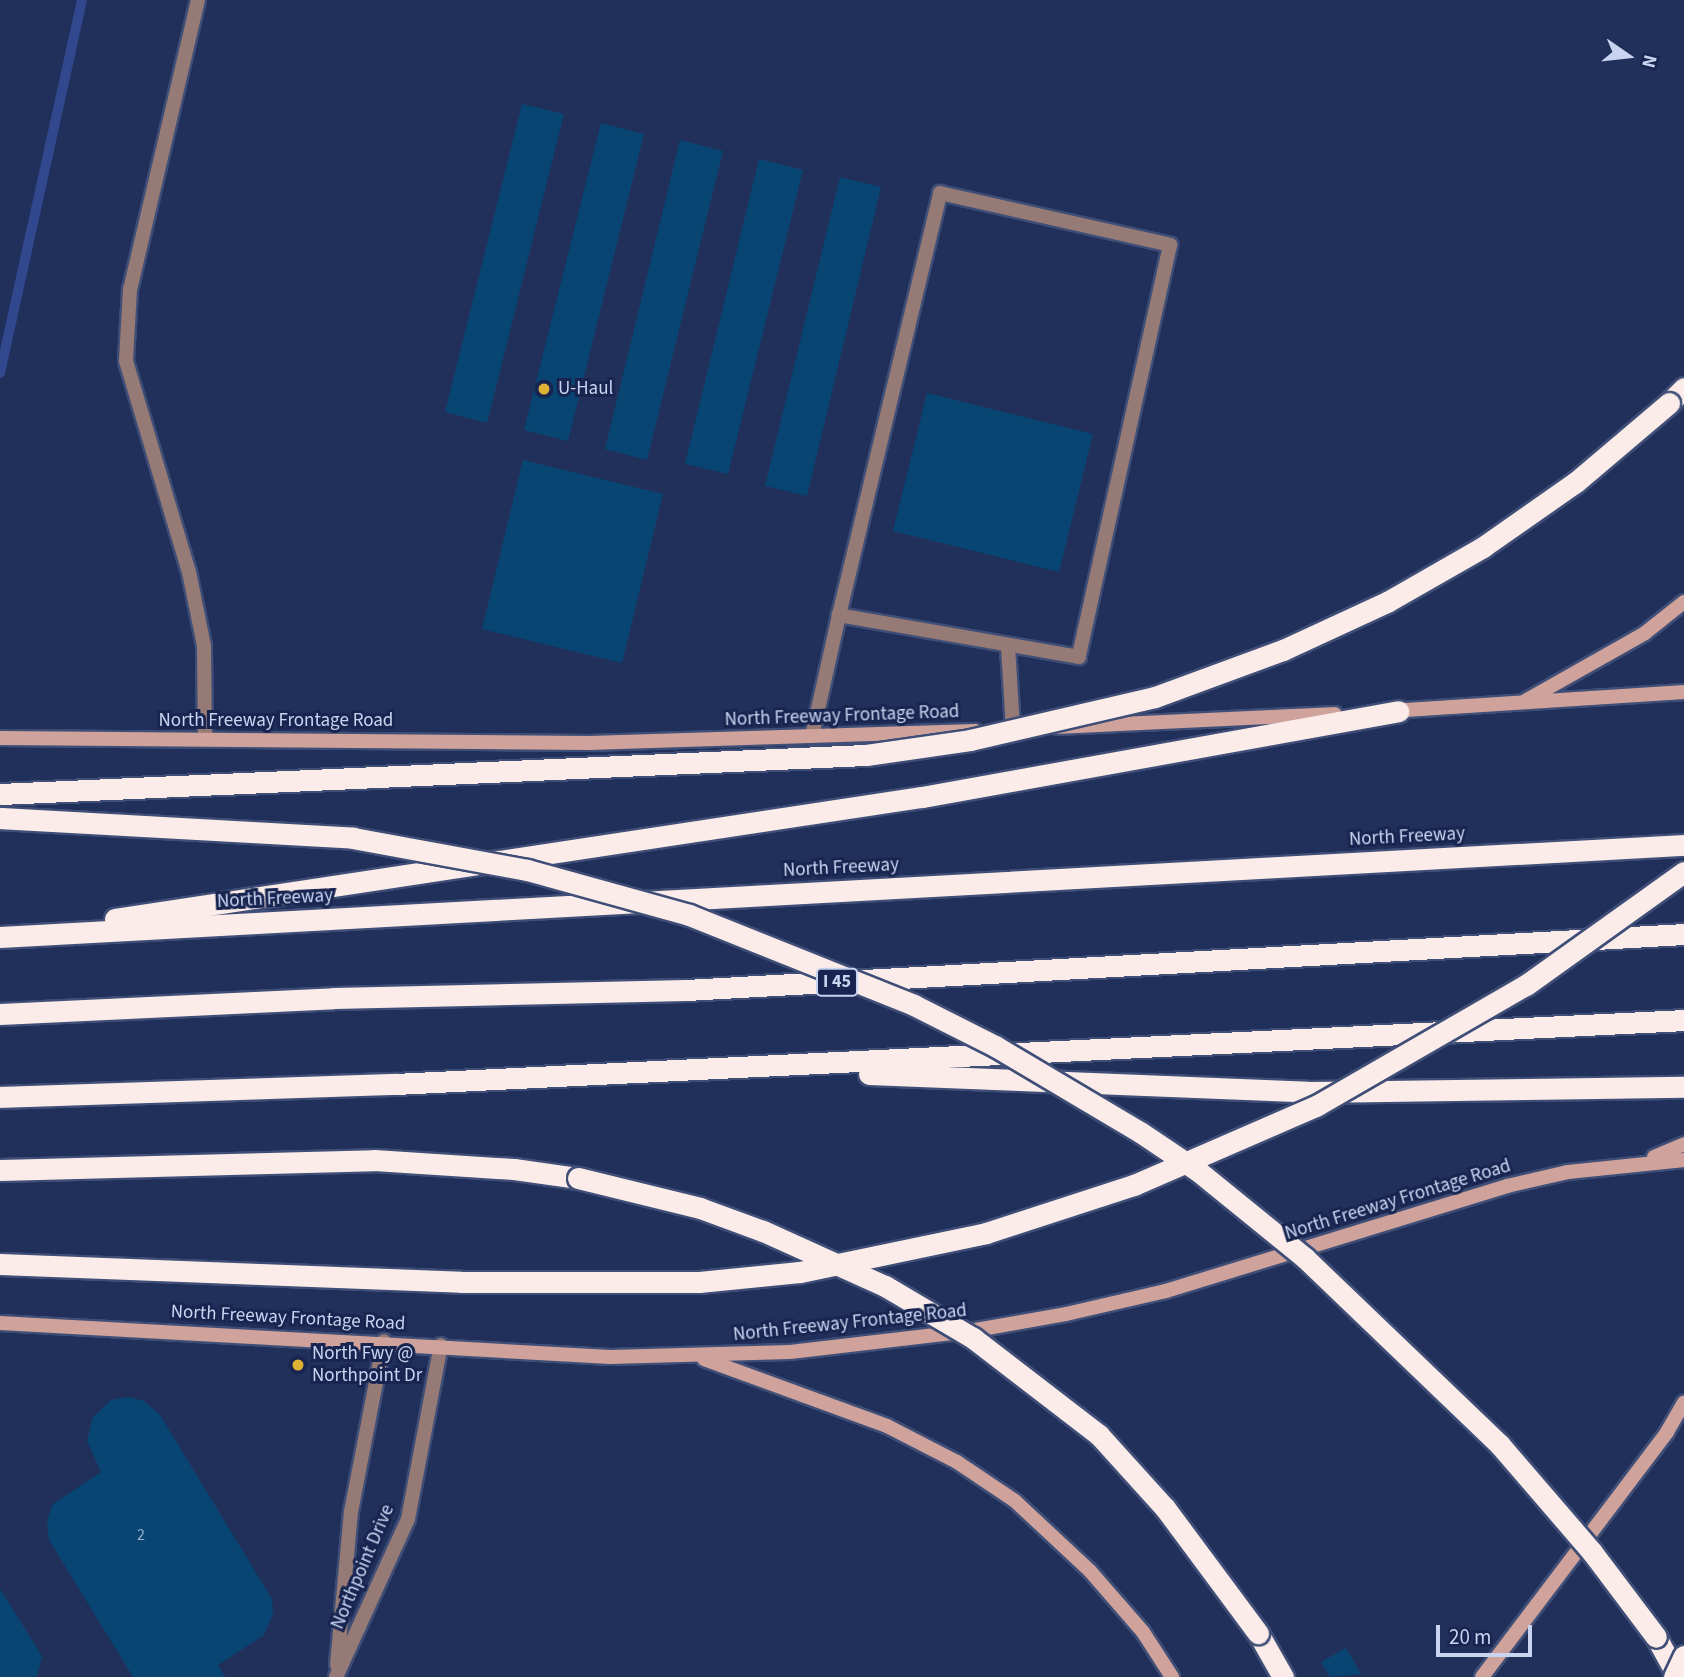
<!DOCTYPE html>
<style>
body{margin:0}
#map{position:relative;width:1684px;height:1677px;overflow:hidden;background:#21305b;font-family:"Source Sans 3",sans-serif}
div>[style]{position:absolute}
.stream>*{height:10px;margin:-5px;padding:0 5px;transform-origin:5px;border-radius:5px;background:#31478e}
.building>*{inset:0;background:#084573}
.roads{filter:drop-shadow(2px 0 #3f4e76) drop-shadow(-2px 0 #3f4e76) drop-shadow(0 2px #3f4e76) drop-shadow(0 -2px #3f4e76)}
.service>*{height:14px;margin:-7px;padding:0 7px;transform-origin:7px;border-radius:7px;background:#967a76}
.minor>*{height:14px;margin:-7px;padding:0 7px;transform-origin:7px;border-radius:7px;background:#967a76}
.secondary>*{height:14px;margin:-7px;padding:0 7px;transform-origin:7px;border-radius:7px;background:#cfa29b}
.motorway>*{height:21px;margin:-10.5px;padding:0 10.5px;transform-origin:10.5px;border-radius:10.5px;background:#fbecea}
.bridges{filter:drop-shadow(2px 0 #3f4e76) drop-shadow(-2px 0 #3f4e76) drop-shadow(0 2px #3f4e76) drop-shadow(0 -2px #3f4e76)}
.motorway-bridge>*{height:21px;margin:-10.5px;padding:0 10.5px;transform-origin:10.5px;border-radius:10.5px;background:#fbecea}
.dots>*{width:19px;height:19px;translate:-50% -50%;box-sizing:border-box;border:4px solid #182550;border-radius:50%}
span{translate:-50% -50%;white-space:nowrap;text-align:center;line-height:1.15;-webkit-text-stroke:6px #182550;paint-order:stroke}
.number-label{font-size:16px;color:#99b0d1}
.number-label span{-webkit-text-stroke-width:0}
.shield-label span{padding:2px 5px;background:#182550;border:2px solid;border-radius:5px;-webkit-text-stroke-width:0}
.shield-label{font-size:18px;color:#c9d4f0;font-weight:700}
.poi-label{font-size:19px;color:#c9d4f0}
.left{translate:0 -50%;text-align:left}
.street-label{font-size:19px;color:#c9d4f0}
.north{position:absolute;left:1593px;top:21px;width:70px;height:70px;-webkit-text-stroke:5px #182550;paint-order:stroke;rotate:104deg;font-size:19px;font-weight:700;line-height:28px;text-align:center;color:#c9d4f0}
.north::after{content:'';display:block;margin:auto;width:24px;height:32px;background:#c9d4f0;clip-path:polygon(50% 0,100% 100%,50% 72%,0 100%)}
.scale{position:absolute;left:1436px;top:1625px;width:96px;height:32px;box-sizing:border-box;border:4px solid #c9d4f0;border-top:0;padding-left:9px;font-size:21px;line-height:24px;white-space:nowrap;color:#c9d4f0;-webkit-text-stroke:5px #182550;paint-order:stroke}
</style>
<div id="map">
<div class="stream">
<i style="left:0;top:373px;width:382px;rotate:-77.6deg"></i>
</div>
<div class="building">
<i style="clip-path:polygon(522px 104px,564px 114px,487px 423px,445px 412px)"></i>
<i style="clip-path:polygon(601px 123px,644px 134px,568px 441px,524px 430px)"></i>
<i style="clip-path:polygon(680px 140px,723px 151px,647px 460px,605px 449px)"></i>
<i style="clip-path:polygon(759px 159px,803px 170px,728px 474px,685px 464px)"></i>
<i style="clip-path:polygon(840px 177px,881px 187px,807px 496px,765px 486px)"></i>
<i style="clip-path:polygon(927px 393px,1093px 434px,1059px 572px,893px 531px)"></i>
<i style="clip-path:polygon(523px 460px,663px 494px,622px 663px,482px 629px)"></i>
<i style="clip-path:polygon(128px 1397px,144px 1401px,160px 1415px,272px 1599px,273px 1614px,264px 1635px,218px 1665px,225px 1677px,133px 1677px,49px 1540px,47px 1520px,53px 1504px,101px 1472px,87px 1441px,93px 1417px,111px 1400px)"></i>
<i style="clip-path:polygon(0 1589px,42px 1656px,37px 1677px,0 1677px)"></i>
<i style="clip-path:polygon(1346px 1648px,1361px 1674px,1330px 1677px,1321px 1662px)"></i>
</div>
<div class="roads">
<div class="service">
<i style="left:198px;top:0;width:297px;rotate:103.2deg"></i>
<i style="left:130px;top:289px;width:72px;rotate:93.2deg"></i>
<i style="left:126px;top:361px;width:220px;rotate:73.4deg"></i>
<i style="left:189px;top:572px;width:76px;rotate:78.5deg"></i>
<i style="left:204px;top:646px;width:93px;rotate:89.4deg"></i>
<i style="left:1008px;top:647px;width:82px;rotate:86.5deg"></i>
<i style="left:812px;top:736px;width:124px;rotate:-77.4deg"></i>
<i style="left:839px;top:615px;width:434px;rotate:-76.5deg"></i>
<i style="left:940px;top:193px;width:236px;rotate:12.7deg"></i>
<i style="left:1170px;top:245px;width:422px;rotate:102.5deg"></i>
<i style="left:1079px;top:657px;width:244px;rotate:-170.1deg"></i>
</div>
<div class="minor">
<i style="left:337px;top:1665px;width:154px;rotate:-84.8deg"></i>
<i style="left:351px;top:1512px;width:174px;rotate:-79.1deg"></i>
<i style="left:336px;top:1677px;width:174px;rotate:-65.5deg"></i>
<i style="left:408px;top:1519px;width:177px;rotate:-79.3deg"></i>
</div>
<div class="secondary">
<i style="left:1525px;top:701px;width:138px;rotate:-29.5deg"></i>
<i style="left:1645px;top:633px;width:50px;rotate:-38.5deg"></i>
<i style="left:1390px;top:711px;width:295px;rotate:-3.7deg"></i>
<i style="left:1058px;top:727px;width:277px;rotate:-2.7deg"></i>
<i style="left:0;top:738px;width:589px;rotate:0.49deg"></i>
<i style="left:589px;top:743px;width:386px;rotate:-1.8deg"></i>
<i style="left:1654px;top:1157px;width:33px;rotate:-23deg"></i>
<i style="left:0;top:1323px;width:611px;rotate:3.19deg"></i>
<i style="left:610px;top:1357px;width:180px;rotate:-1.6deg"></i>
<i style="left:790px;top:1352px;width:187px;rotate:-6.7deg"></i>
<i style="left:976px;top:1330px;width:91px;rotate:-10.1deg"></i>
<i style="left:1066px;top:1314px;width:103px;rotate:-13deg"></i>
<i style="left:1166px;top:1291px;width:357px;rotate:-17.1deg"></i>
<i style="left:1507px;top:1186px;width:63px;rotate:-12.9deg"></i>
<i style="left:1568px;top:1172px;width:117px;rotate:-5.9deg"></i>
<i style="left:704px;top:1359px;width:195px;rotate:20.1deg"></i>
<i style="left:887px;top:1426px;width:79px;rotate:27.2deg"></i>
<i style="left:957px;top:1462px;width:70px;rotate:33.9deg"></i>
<i style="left:1015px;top:1501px;width:103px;rotate:43deg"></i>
<i style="left:1090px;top:1571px;width:81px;rotate:49deg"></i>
<i style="left:1143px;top:1632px;width:54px;rotate:57.2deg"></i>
<i style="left:1482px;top:1677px;width:307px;rotate:-52.9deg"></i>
<i style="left:1667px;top:1432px;width:34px;rotate:-60deg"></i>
</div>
<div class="motorway">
<i style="left:1669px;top:403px;width:21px;rotate:-45deg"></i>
<i style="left:115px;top:919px;width:816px;rotate:-8.6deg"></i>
<i style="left:922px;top:797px;width:484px;rotate:-10.2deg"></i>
<i style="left:0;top:937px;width:1687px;rotate:-3.13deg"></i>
<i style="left:0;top:1014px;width:334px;rotate:-2.7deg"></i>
<i style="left:334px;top:998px;width:352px;rotate:-1.3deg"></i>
<i style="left:686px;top:990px;width:1000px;rotate:-3.21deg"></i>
<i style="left:869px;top:1074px;width:439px;rotate:2.3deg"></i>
<i style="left:1308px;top:1092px;width:376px;rotate:-0.8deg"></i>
<i style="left:0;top:1097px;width:395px;rotate:-1.9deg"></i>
<i style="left:395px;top:1084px;width:1291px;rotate:-2.84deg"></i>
<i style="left:0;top:1170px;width:374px;rotate:-1.5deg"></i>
<i style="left:374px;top:1160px;width:140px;rotate:3.7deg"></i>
<i style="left:514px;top:1169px;width:65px;rotate:8deg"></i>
<i style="left:1258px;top:1633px;width:51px;rotate:60.4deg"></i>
<i style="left:1656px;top:1637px;width:46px;rotate:61.2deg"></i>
</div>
</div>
<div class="bridges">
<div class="motorway-bridge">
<i style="left:0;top:794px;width:867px;rotate:-2.58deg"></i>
<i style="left:866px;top:755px;width:105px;rotate:-8.2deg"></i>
<i style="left:970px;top:740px;width:190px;rotate:-13.1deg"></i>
<i style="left:1155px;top:697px;width:136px;rotate:-20.2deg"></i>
<i style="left:1283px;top:650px;width:115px;rotate:-24.8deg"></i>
<i style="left:1387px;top:602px;width:111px;rotate:-29.8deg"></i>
<i style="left:1483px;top:547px;width:113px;rotate:-35deg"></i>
<i style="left:1576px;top:482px;width:122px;rotate:-40.3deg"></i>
<i style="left:0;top:818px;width:354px;rotate:3.2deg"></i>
<i style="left:353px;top:838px;width:177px;rotate:10.4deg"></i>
<i style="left:527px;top:870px;width:168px;rotate:15.5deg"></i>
<i style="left:689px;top:915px;width:242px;rotate:21.8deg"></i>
<i style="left:914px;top:1005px;width:91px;rotate:26.8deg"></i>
<i style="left:995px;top:1046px;width:169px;rotate:30.7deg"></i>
<i style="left:1140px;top:1132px;width:70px;rotate:33.9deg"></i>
<i style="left:1198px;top:1171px;width:138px;rotate:39.1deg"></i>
<i style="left:1305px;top:1258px;width:270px;rotate:43.8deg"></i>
<i style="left:1500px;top:1445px;width:141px;rotate:49.3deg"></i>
<i style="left:1592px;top:1552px;width:106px;rotate:53deg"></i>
<i style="left:578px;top:1178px;width:126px;rotate:13.8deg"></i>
<i style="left:700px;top:1208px;width:67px;rotate:20.1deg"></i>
<i style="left:763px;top:1231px;width:134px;rotate:24.3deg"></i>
<i style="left:885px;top:1286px;width:102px;rotate:30.6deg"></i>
<i style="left:973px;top:1338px;width:159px;rotate:37.6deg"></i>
<i style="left:1099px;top:1435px;width:98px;rotate:47.9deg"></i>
<i style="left:1165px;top:1508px;width:156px;rotate:53.4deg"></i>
<i style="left:0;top:1264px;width:461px;rotate:2.2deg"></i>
<i style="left:461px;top:1282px;width:238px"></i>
<i style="left:699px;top:1282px;width:101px;rotate:-5.7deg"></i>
<i style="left:800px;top:1272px;width:190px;rotate:-11.8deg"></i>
<i style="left:986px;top:1233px;width:156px;rotate:-18deg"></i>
<i style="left:1134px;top:1185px;width:198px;rotate:-23.5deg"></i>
<i style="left:1316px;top:1106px;width:242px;rotate:-30deg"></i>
<i style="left:1526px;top:985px;width:194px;rotate:-35.6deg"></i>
<i style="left:1674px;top:1677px;width:23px;rotate:-65deg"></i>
</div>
</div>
<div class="dots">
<i style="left:544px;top:389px;background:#deb133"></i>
<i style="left:298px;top:1365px;background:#deb133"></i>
</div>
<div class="number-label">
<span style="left:141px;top:1535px">2</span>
</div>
<div class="shield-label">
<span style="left:837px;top:982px">I 45</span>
</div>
<div class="poi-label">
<span class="left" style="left:558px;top:389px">U-Haul</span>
<span class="left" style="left:312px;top:1365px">North Fwy @<br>Northpoint Dr</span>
</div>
<div class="street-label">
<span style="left:842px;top:716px;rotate:-2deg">North Freeway Frontage Road</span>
<span style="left:276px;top:721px">North Freeway Frontage Road</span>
<span style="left:1407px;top:837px;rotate:-3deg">North Freeway</span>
<span style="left:841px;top:868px;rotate:-3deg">North Freeway</span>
<span style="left:275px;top:899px;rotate:-3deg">North Freeway</span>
<span style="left:1398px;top:1200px;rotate:-17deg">North Freeway Frontage Road</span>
<span style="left:288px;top:1318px;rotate:3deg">North Freeway Frontage Road</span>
<span style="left:850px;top:1323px;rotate:-6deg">North Freeway Frontage Road</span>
<span style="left:363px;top:1567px;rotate:-67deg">Northpoint Drive</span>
</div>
<div class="north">N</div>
<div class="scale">20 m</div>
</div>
